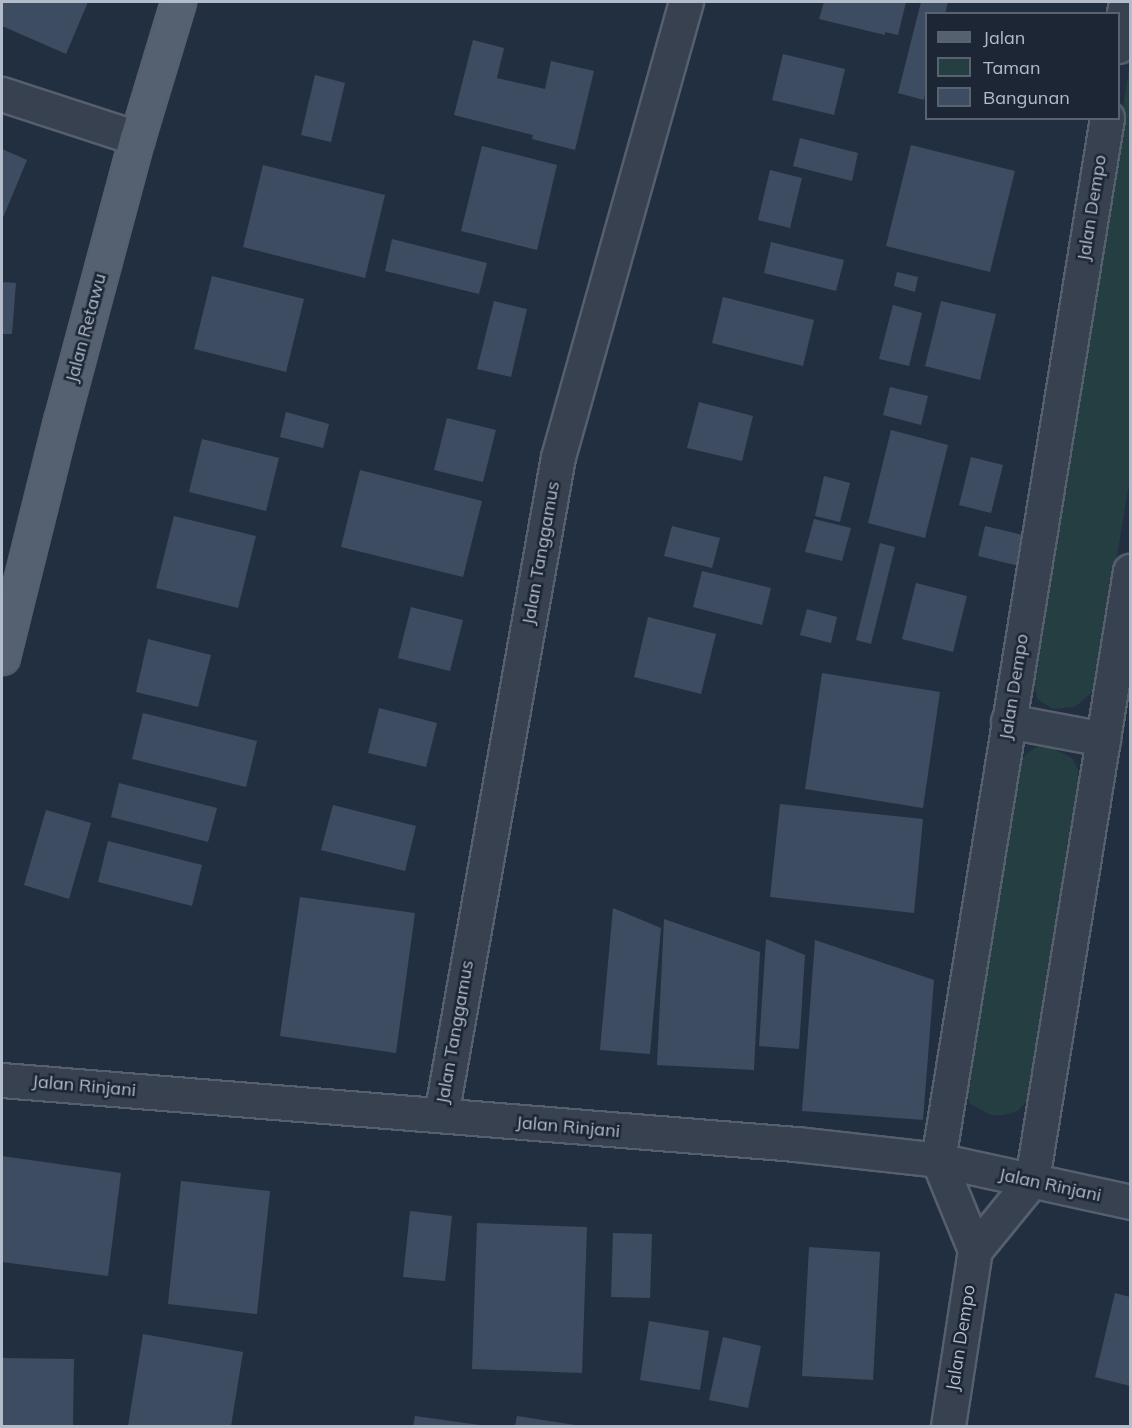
<!DOCTYPE html>
<style>
body{margin:0}
#map{position:relative;width:1132px;height:1428px;overflow:hidden;background:#222f41;font-family:Mulish,sans-serif}
div>[style]{position:absolute}
.green>*{inset:0;background:#253e42}
.building>*{inset:0;background:#3e4c61}
.roads{filter:drop-shadow(2px 0 #555f6e) drop-shadow(-2px 0 #555f6e) drop-shadow(0 2px #555f6e) drop-shadow(0 -2px #555f6e)}
.minor>*{height:33px;margin:-16.5px;padding:0 16.5px;transform-origin:16.5px;border-radius:16.5px;background:#374150}
.major>*{height:33px;margin:-16.5px;padding:0 16.5px;transform-origin:16.5px;border-radius:16.5px;background:#556070}
span{translate:-50% -50%;white-space:nowrap;text-align:center;line-height:1.15;-webkit-text-stroke:5px #1c2635;paint-order:stroke}
.street-label{font-size:18px;color:#b3bccb}
.frame{position:absolute;inset:0;border:3px solid #b3bccb;pointer-events:none}
.legend{position:absolute;left:925px;top:12px;width:195px;height:108px;box-sizing:border-box;background:#1c2635;border:2px solid #586271;margin:0;padding:8px 10px;list-style:none;font-size:18px;color:#b3bccb}
.legend li{display:flex;align-items:center;gap:12px;height:30px}
.legend b{width:30px;border:2px solid #586271}
</style>
<div id="map">
<div class="green">
<i style="clip-path:polygon(1130px 63px,1130px 478px,1095px 690px,1075px 707px,1054px 709px,1038px 700px,1031px 675px)"></i>
<i style="clip-path:polygon(1037px 747px,1052px 748px,1072px 758px,1078px 769px,1079px 782px,1029px 1092px,1027px 1101px,1018px 1111px,1004px 1115px,991px 1115px,970px 1104px,964px 1084px,1015px 769px,1026px 754px)"></i>
</div>
<div class="building">
<i style="clip-path:polygon(2px 2px,88px 2px,66px 54px,2px 26px)"></i>
<i style="clip-path:polygon(824px 2px,906px 2px,898px 35px,885px 32px,885px 35px,819px 19px)"></i>
<i style="clip-path:polygon(921px 2px,948px 2px,945px 14px,926px 14px,926px 88px,924px 100px,898px 93px)"></i>
<i style="clip-path:polygon(473px 40px,504px 48px,497px 78px,545px 89px,551px 61px,594px 71px,575px 150px,532px 139px,533px 135px,454px 115px)"></i>
<i style="clip-path:polygon(783px 54px,845px 69px,834px 115px,772px 100px)"></i>
<i style="clip-path:polygon(315px 75px,345px 83px,331px 142px,301px 135px)"></i>
<i style="clip-path:polygon(800px 138px,858px 153px,852px 181px,793px 166px)"></i>
<i style="clip-path:polygon(911px 145px,1015px 171px,990px 272px,886px 246px)"></i>
<i style="clip-path:polygon(482px 146px,557px 165px,537px 250px,461px 231px)"></i>
<i style="clip-path:polygon(2px 149px,27px 160px,2px 220px)"></i>
<i style="clip-path:polygon(263px 165px,385px 195px,365px 278px,243px 247px)"></i>
<i style="clip-path:polygon(770px 170px,802px 178px,790px 228px,758px 220px)"></i>
<i style="clip-path:polygon(392px 239px,487px 263px,479px 294px,385px 271px)"></i>
<i style="clip-path:polygon(771px 242px,844px 260px,836px 291px,764px 273px)"></i>
<i style="clip-path:polygon(897px 272px,918px 277px,915px 292px,894px 286px)"></i>
<i style="clip-path:polygon(212px 276px,304px 299px,286px 372px,194px 349px)"></i>
<i style="clip-path:polygon(2px 282px,16px 283px,12px 334px,2px 334px)"></i>
<i style="clip-path:polygon(723px 297px,814px 320px,803px 366px,712px 343px)"></i>
<i style="clip-path:polygon(494px 301px,527px 309px,511px 377px,477px 369px)"></i>
<i style="clip-path:polygon(941px 301px,996px 314px,980px 380px,925px 366px)"></i>
<i style="clip-path:polygon(893px 305px,922px 313px,909px 366px,879px 359px)"></i>
<i style="clip-path:polygon(890px 387px,928px 396px,921px 425px,883px 415px)"></i>
<i style="clip-path:polygon(699px 402px,753px 416px,742px 461px,687px 448px)"></i>
<i style="clip-path:polygon(286px 412px,329px 424px,323px 448px,280px 437px)"></i>
<i style="clip-path:polygon(447px 418px,496px 430px,483px 482px,434px 470px)"></i>
<i style="clip-path:polygon(891px 430px,948px 445px,925px 538px,868px 523px)"></i>
<i style="clip-path:polygon(202px 439px,279px 458px,266px 511px,189px 492px)"></i>
<i style="clip-path:polygon(971px 457px,1003px 465px,991px 513px,959px 505px)"></i>
<i style="clip-path:polygon(360px 470px,482px 501px,463px 577px,341px 547px)"></i>
<i style="clip-path:polygon(824px 476px,850px 483px,840px 522px,815px 516px)"></i>
<i style="clip-path:polygon(174px 516px,256px 536px,238px 608px,156px 588px)"></i>
<i style="clip-path:polygon(814px 519px,851px 528px,842px 561px,805px 552px)"></i>
<i style="clip-path:polygon(672px 526px,720px 538px,712px 568px,664px 556px)"></i>
<i style="clip-path:polygon(985px 526px,1027px 536px,1019px 566px,978px 556px)"></i>
<i style="clip-path:polygon(880px 543px,895px 547px,871px 644px,856px 640px)"></i>
<i style="clip-path:polygon(702px 571px,771px 588px,762px 625px,693px 607px)"></i>
<i style="clip-path:polygon(916px 583px,967px 596px,953px 652px,902px 639px)"></i>
<i style="clip-path:polygon(411px 607px,463px 620px,450px 671px,398px 658px)"></i>
<i style="clip-path:polygon(807px 609px,837px 617px,831px 643px,800px 635px)"></i>
<i style="clip-path:polygon(648px 617px,716px 634px,701px 694px,634px 677px)"></i>
<i style="clip-path:polygon(148px 639px,211px 655px,198px 707px,136px 692px)"></i>
<i style="clip-path:polygon(822px 673px,940px 692px,923px 808px,805px 789px)"></i>
<i style="clip-path:polygon(379px 708px,437px 723px,426px 767px,368px 753px)"></i>
<i style="clip-path:polygon(143px 713px,257px 741px,246px 787px,132px 759px)"></i>
<i style="clip-path:polygon(119px 783px,217px 808px,208px 842px,111px 817px)"></i>
<i style="clip-path:polygon(780px 804px,923px 819px,914px 913px,770px 897px)"></i>
<i style="clip-path:polygon(333px 805px,416px 826px,405px 871px,321px 850px)"></i>
<i style="clip-path:polygon(46px 810px,91px 823px,69px 899px,24px 885px)"></i>
<i style="clip-path:polygon(108px 841px,202px 865px,192px 906px,98px 882px)"></i>
<i style="clip-path:polygon(300px 897px,415px 913px,396px 1053px,280px 1036px)"></i>
<i style="clip-path:polygon(613px 908px,661px 928px,650px 1054px,600px 1050px)"></i>
<i style="clip-path:polygon(664px 919px,760px 952px,754px 1070px,657px 1065px)"></i>
<i style="clip-path:polygon(766px 939px,805px 955px,799px 1049px,759px 1046px)"></i>
<i style="clip-path:polygon(815px 940px,934px 980px,923px 1120px,802px 1111px)"></i>
<i style="clip-path:polygon(2px 1156px,121px 1173px,108px 1276px,2px 1262px)"></i>
<i style="clip-path:polygon(181px 1181px,270px 1191px,257px 1314px,168px 1304px)"></i>
<i style="clip-path:polygon(410px 1211px,452px 1216px,445px 1281px,403px 1277px)"></i>
<i style="clip-path:polygon(477px 1223px,587px 1227px,582px 1373px,472px 1369px)"></i>
<i style="clip-path:polygon(613px 1233px,652px 1234px,650px 1298px,611px 1297px)"></i>
<i style="clip-path:polygon(809px 1247px,880px 1252px,873px 1380px,802px 1376px)"></i>
<i style="clip-path:polygon(1115px 1293px,1130px 1297px,1130px 1386px,1095px 1377px)"></i>
<i style="clip-path:polygon(649px 1321px,709px 1331px,700px 1390px,640px 1380px)"></i>
<i style="clip-path:polygon(143px 1334px,243px 1352px,231px 1426px,128px 1426px)"></i>
<i style="clip-path:polygon(723px 1337px,761px 1346px,748px 1408px,709px 1400px)"></i>
<i style="clip-path:polygon(2px 1358px,74px 1359px,73px 1426px,2px 1426px)"></i>
<i style="clip-path:polygon(415px 1416px,480px 1425px,480px 1426px,413px 1426px)"></i>
<i style="clip-path:polygon(517px 1416px,575px 1425px,575px 1426px,515px 1426px)"></i>
</div>
<div class="roads">
<div class="minor">
<i style="left:1118px;top:46px;width:45px;rotate:-79.7deg"></i>
<i style="left:2px;top:94px;width:142px;rotate:18.1deg"></i>
<i style="left:1008px;top:721px;width:97px;rotate:10.7deg"></i>
<i style="left:2px;top:1080px;width:797px;rotate:4.61deg"></i>
<i style="left:796px;top:1144px;width:143px;rotate:6.4deg"></i>
<i style="left:938px;top:1160px;width:197px;rotate:12.3deg"></i>
<i style="left:441px;top:1115px;width:668px;rotate:-79.92deg"></i>
<i style="left:558px;top:457px;width:473px;rotate:-74.3deg"></i>
<i style="left:975px;top:1250px;width:97px;rotate:-112.3deg"></i>
<i style="left:938px;top:1160px;width:1056px;rotate:-80.79deg"></i>
<i style="left:948px;top:1426px;width:178px;rotate:-81.3deg"></i>
<i style="left:975px;top:1250px;width:90px;rotate:-50.8deg"></i>
<i style="left:1032px;top:1180px;width:617px;rotate:-80.86deg"></i>
</div>
<div class="major">
<i style="left:2px;top:657px;width:243px;rotate:-76deg"></i>
<i style="left:61px;top:421px;width:293px;rotate:-75deg"></i>
<i style="left:137px;top:138px;width:142px;rotate:-73.2deg"></i>
</div>
</div>
<div class="street-label">
<span style="left:1092px;top:208px;rotate:-81deg">Jalan Dempo</span>
<span style="left:86px;top:328px;rotate:-75deg">Jalan Retawu</span>
<span style="left:541px;top:553px;rotate:-80deg">Jalan Tanggamus</span>
<span style="left:1014px;top:687px;rotate:-81deg">Jalan Dempo</span>
<span style="left:455px;top:1032px;rotate:-80deg">Jalan Tanggamus</span>
<span style="left:84px;top:1086px;rotate:5deg">Jalan Rinjani</span>
<span style="left:568px;top:1127px;rotate:5deg">Jalan Rinjani</span>
<span style="left:1050px;top:1185px;rotate:12deg">Jalan Rinjani</span>
<span style="left:961px;top:1338px;rotate:-81deg">Jalan Dempo</span>
</div>
<div class="frame"></div>
<ul class="legend">
<li><b style="height:8px;background:#556070"></b>Jalan</li>
<li><b style="height:16px;background:#253e42"></b>Taman</li>
<li><b style="height:16px;background:#3e4c61"></b>Bangunan</li>
</ul>
</div>
